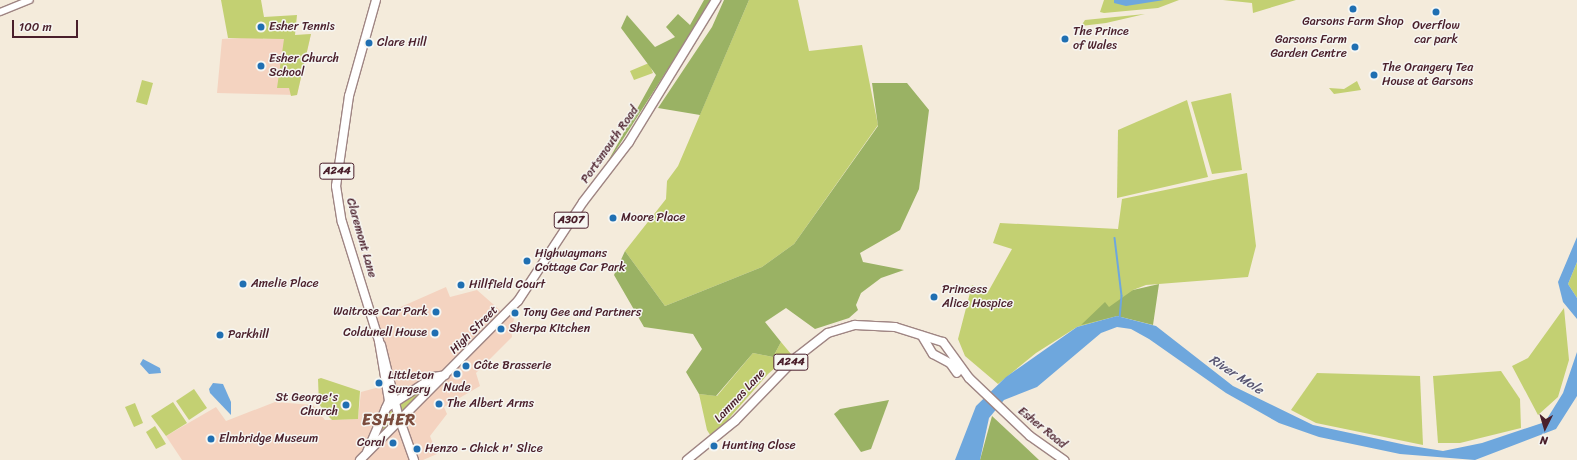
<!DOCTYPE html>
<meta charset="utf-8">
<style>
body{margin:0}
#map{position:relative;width:1577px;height:460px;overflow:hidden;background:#f4ebdb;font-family:Sriracha,sans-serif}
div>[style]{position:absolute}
.built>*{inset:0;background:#f4d3c0}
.green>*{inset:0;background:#c3d072}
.forest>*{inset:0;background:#9ab264}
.water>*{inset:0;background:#6ea7dd}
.stream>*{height:1.5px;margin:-0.75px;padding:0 0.75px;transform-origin:0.75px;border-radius:0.75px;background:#6ea7dd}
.roads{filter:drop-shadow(1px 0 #9f8583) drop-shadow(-1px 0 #9f8583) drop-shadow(0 1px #9f8583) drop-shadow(0 -1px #9f8583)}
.minor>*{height:6px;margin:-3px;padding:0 3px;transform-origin:3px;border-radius:3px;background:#fff}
.major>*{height:8px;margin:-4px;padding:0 4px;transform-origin:4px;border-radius:4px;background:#fff}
.dots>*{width:11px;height:11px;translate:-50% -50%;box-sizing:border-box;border:2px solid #f6f6f2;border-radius:50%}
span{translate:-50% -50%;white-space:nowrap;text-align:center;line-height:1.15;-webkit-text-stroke:3px #f6f6f2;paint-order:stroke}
.shield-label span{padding:1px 3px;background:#f6f6f2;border:1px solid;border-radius:3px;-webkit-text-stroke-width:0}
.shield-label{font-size:11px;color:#4a1f2b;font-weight:700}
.poi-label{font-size:12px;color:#4a1f2b}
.left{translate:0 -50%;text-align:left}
.right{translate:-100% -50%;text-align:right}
.street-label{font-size:12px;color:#4a1f2b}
.water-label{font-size:13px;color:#585572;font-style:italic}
.district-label{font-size:16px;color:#7a4b3c;font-weight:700;letter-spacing:1px}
.north{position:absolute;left:1525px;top:408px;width:40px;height:40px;-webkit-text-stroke:3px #f6f6f2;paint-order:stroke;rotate:185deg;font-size:11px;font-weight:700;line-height:16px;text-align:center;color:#4a1f2b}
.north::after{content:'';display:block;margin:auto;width:14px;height:18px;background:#4a1f2b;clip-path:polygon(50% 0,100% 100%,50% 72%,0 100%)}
.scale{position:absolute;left:12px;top:20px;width:66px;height:18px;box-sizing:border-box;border:2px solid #4a1f2b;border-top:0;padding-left:5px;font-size:12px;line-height:14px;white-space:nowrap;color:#4a1f2b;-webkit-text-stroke:3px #f6f6f2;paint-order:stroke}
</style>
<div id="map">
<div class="built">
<i style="clip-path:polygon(311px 34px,297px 95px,217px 93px,222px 39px,263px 37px,263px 39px)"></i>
<i style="clip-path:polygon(446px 287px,450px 297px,477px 290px,502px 312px,519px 305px,511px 328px,512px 337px,476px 373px,480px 386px,444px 407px,447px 414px,430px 436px,437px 454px,423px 460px,182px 460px,166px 436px,216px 407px,226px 421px,275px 402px,313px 405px,325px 420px,358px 419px,361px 392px,383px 386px,369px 321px)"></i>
</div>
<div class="green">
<i style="clip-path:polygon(221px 0,261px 0,264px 17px,297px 15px,295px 35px,311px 34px,297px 95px,291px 96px,289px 88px,277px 88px,284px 39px,228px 38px)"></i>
<i style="clip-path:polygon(749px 0,798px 0,809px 51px,862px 45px,878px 125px,794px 244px,762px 267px,665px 306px,625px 251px,666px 199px,667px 181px,678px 166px)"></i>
<i style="clip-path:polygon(1104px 0,1179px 0,1158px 8px,1104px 13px,1100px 12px)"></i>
<i style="clip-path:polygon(1223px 0,1296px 0,1253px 13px,1252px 3px)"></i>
<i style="clip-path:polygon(1145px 14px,1106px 23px,1081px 26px,1085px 20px)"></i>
<i style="clip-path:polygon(649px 63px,653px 73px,634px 80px,630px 71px)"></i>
<i style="clip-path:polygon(142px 80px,153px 83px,147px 105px,136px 102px)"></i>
<i style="clip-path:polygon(1357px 81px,1361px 90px,1334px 94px,1329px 88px,1344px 89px)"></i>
<i style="clip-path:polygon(1231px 93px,1242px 170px,1212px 174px,1191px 102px)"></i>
<i style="clip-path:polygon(1187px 100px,1208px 177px,1117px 198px,1118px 130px)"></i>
<i style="clip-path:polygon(1247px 173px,1256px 246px,1248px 277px,1146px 285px,1133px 290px,1117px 316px,1077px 327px,1036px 353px,998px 384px,965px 356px,958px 339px,972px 285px,988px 292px,1012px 249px,993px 243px,1000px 223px,1118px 229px,1122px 199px)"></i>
<i style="clip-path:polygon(1577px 262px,1577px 298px,1568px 284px)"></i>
<i style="clip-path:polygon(1564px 308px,1569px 360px,1558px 397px,1538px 415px,1512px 366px,1528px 358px)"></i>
<i style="clip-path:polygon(781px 342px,791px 354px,768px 374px,712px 438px,707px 430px,699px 394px,717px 396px,753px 353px,773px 357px)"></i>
<i style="clip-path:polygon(1501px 371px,1520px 399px,1521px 428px,1460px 443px,1438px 443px,1433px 376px)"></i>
<i style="clip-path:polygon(1317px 373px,1420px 376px,1423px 445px,1316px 423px,1291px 410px)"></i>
<i style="clip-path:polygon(321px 378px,360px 391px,358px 419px,332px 420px,328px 416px,319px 404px,318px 379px)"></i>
<i style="clip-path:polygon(436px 379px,403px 414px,400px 403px)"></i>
<i style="clip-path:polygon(194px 389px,207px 408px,189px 420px,176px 401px)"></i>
<i style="clip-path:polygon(173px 402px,187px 423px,166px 436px,151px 416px)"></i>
<i style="clip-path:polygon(135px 403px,143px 423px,134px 427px,125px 407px)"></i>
<i style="clip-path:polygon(393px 411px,397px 420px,377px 442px,387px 412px)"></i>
<i style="clip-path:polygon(155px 426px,166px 444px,156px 449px,146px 432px)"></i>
</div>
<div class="forest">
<i style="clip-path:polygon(704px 0,712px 0,602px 172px,656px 75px,621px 28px,627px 15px,655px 47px,675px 37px,666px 27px,678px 14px,690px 25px)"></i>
<i style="clip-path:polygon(724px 0,749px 0,700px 115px,658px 108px,712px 27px)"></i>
<i style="clip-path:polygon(872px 83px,907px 83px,929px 110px,919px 189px,900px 230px,860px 253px,863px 262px,904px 270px,881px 278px,861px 293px,856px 305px,858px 310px,849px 318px,815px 329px,786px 308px,765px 322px,781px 342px,773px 357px,753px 353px,716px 396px,699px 394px,686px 372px,702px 349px,693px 334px,644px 327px,614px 275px,625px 251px,665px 306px,762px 267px,794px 244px,878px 126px)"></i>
<i style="clip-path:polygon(1159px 284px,1153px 325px,1117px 316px,1081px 325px,1105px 302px,1109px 307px,1133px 290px)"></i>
<i style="clip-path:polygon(889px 400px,871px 449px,861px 452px,834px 414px,840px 409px)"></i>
<i style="clip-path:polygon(992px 416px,1021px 443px,1039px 460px,980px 460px)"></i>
</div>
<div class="water">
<i style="clip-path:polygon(1114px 0,1164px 0,1126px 6px,1114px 3px)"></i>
<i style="clip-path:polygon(1577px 237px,1577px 262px,1568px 284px,1577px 298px,1577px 319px,1563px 302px,1558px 282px)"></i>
<i style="clip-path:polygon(1117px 316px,1156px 326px,1233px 386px,1313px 425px,1406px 445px,1443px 451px,1482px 443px,1545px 422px,1563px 393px,1577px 352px,1577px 396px,1556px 429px,1475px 460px,1400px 454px,1319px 437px,1279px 423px,1226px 393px,1149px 339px,1131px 329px,1117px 327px,1101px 333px,1037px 387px,1004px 400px,989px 418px,980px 460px,955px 460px,976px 406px,1006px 377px,1077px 327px)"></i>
<i style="clip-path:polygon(143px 359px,160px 368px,161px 373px,149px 374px,140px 364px)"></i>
<i style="clip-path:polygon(213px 383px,223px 384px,231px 402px,231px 415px,210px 393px,209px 389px)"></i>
</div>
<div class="stream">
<i style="left:1115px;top:238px;width:58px;rotate:83.1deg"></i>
<i style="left:1122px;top:296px;width:21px;rotate:95deg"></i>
</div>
<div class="roads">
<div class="minor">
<i style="left:0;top:12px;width:32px;rotate:-22deg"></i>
</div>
<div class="major">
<i style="left:376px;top:0;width:100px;rotate:105.7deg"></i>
<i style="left:349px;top:96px;width:91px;rotate:98.2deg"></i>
<i style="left:336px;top:186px;width:36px;rotate:81deg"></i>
<i style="left:342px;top:222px;width:125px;rotate:72.7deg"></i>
<i style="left:379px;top:341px;width:61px;rotate:80.5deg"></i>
<i style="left:389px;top:401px;width:8px;rotate:113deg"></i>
<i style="left:922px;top:336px;width:21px;rotate:59deg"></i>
<i style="left:933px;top:354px;width:19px;rotate:28deg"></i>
<i style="left:950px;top:363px;width:12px;rotate:55deg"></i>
<i style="left:381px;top:345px;width:72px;rotate:76.3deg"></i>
<i style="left:398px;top:415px;width:48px;rotate:70.4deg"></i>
<i style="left:367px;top:452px;width:48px;rotate:-66.6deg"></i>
<i style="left:386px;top:408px;width:57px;rotate:-32.9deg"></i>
<i style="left:434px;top:377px;width:11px;rotate:-10deg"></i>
<i style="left:360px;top:460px;width:224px;rotate:-45.2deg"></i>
<i style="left:518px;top:301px;width:118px;rotate:-56.7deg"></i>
<i style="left:583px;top:202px;width:76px;rotate:-52.5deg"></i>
<i style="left:629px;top:142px;width:167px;rotate:-58.5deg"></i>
<i style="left:687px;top:460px;width:62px;rotate:-39.1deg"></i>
<i style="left:735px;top:421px;width:89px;rotate:-45.9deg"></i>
<i style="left:797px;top:357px;width:39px;rotate:-38deg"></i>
<i style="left:828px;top:333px;width:28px;rotate:-17deg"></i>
<i style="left:855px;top:325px;width:40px;rotate:2.9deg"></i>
<i style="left:895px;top:327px;width:50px;rotate:17.4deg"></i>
<i style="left:943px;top:342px;width:44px;rotate:54.2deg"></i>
<i style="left:969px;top:378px;width:84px;rotate:43.6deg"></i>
<i style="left:1030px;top:436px;width:42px;rotate:35.2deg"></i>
</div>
</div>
<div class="dots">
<i style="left:1353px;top:9px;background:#1f6fb2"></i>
<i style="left:1436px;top:12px;background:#1f6fb2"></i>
<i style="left:261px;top:27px;background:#1f6fb2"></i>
<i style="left:1065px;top:39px;background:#1f6fb2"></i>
<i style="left:369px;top:43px;background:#1f6fb2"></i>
<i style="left:1355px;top:47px;background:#1f6fb2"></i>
<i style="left:261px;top:66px;background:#1f6fb2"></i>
<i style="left:1374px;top:75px;background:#1f6fb2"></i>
<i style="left:613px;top:218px;background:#1f6fb2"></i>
<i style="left:527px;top:261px;background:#1f6fb2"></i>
<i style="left:243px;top:284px;background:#1f6fb2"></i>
<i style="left:461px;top:285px;background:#1f6fb2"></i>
<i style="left:934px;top:297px;background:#1f6fb2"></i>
<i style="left:436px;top:312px;background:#1f6fb2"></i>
<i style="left:515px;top:313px;background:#1f6fb2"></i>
<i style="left:501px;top:329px;background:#1f6fb2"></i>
<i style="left:435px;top:333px;background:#1f6fb2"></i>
<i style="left:220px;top:335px;background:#1f6fb2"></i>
<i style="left:466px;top:366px;background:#1f6fb2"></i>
<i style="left:457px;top:374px;background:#1f6fb2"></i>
<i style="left:379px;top:383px;background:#1f6fb2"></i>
<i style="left:439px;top:404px;background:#1f6fb2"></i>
<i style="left:346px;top:405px;background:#1f6fb2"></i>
<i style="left:211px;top:439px;background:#1f6fb2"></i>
<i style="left:393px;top:443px;background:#1f6fb2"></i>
<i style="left:714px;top:446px;background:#1f6fb2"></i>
<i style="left:417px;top:449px;background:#1f6fb2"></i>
</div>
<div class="shield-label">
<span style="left:337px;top:171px">A244</span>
<span style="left:571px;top:220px">A307</span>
<span style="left:791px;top:362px">A244</span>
</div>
<div class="poi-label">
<span style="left:1353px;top:22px">Garsons Farm Shop</span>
<span style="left:1436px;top:33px">Overflow<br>car park</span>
<span class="left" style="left:269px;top:27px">Esher Tennis</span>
<span class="left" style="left:1073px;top:39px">The Prince<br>of Wales</span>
<span class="right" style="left:1347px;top:47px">Garsons Farm<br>Garden Centre</span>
<span class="left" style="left:377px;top:43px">Clare Hill</span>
<span class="left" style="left:269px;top:66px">Esher Church<br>School</span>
<span class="left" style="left:1382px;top:75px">The Orangery Tea<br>House at Garsons</span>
<span class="left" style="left:621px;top:218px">Moore Place</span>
<span class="left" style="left:535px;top:261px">Highwaymans<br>Cottage Car Park</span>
<span class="left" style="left:251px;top:284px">Amelie Place</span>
<span class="left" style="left:469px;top:285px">Hillfield Court</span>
<span class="left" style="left:942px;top:297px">Princess<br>Alice Hospice</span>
<span class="right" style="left:428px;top:312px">Waitrose Car Park</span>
<span class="left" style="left:523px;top:313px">Tony Gee and Partners</span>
<span class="left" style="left:509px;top:329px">Sherpa Kitchen</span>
<span class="right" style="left:427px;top:333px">Coldunell House</span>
<span class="left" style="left:228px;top:335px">Parkhill</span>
<span class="left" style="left:474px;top:366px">Côte Brasserie</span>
<span class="left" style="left:388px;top:383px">Littleton<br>Surgery</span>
<span style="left:457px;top:388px">Nude</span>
<span class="right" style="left:338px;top:405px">St George's<br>Church</span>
<span class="left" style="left:447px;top:404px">The Albert Arms</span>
<span class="left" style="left:219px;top:439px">Elmbridge Museum</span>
<span class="right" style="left:385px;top:443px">Coral</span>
<span class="left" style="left:722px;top:446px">Hunting Close</span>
<span class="left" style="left:425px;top:449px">Henzo - Chick n' Slice</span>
</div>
<div class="street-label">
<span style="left:610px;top:145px;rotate:-55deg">Portsmouth Road</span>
<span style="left:361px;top:238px;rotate:74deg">Claremont Lane</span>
<span style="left:474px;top:330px;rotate:-45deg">High Street</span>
<span style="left:740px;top:396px;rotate:-47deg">Lammas Lane</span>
<span style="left:1042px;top:428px;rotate:39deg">Esher Road</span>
</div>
<div class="water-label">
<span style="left:1236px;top:375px;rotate:33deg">River Mole</span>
</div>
<div class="district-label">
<span style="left:389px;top:420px">ESHER</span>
</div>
<div class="north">N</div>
<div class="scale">100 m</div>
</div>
